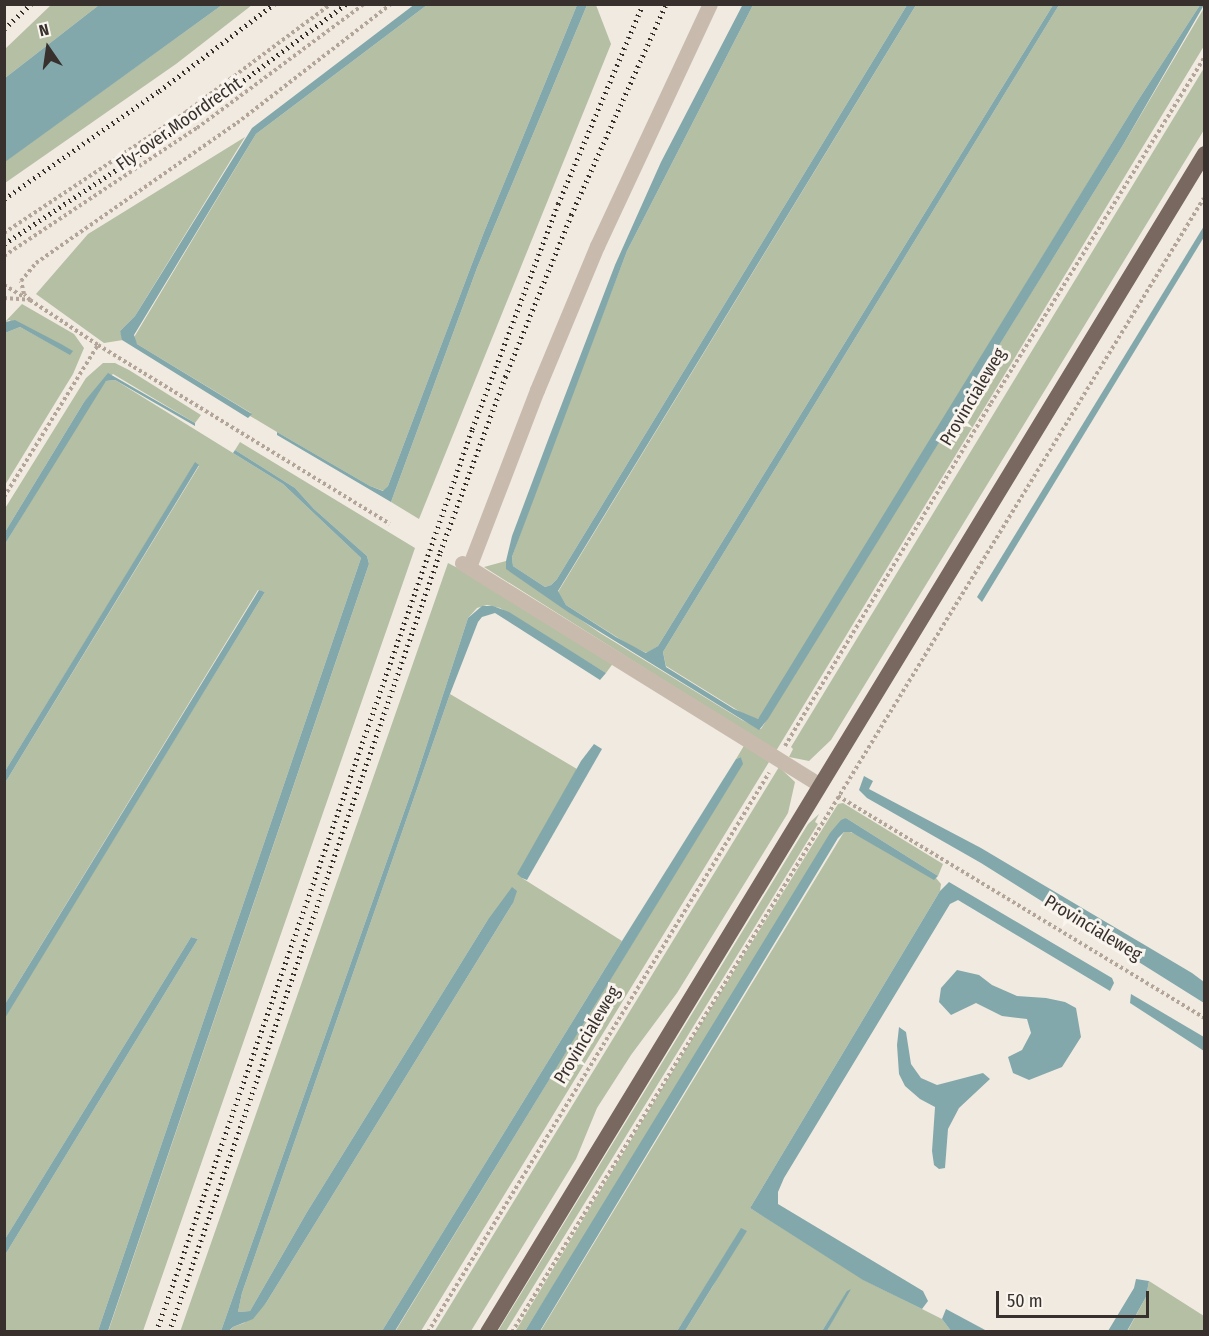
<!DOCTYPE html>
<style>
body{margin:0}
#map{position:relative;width:1209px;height:1336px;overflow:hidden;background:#f1eae1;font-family:"Fira Sans Condensed",sans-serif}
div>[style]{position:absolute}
.green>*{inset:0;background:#b5bfa3}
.water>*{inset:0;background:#83a8ab}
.path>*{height:4px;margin-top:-2px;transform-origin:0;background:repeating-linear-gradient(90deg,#b4a599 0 3px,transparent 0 6px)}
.minor>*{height:15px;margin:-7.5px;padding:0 7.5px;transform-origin:7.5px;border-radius:7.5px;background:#c8bbae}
.major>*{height:15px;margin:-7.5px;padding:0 7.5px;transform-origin:7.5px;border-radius:7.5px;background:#78685f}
.rail>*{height:4.5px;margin-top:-2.25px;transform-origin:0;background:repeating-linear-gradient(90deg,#38302c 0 1.5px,transparent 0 6px)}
span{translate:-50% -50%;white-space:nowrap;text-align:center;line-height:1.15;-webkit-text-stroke:6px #f9f4ee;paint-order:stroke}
.street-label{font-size:18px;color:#38302c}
.frame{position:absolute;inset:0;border:6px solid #38302c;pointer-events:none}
.north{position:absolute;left:18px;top:18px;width:60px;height:60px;-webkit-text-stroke:4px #f9f4ee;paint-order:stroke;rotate:347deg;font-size:16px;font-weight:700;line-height:24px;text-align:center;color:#38302c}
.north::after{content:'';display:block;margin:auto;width:21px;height:27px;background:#38302c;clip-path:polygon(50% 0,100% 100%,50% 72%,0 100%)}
.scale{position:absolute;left:996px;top:1291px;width:153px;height:27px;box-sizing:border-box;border:3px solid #38302c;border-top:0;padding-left:8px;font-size:18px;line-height:21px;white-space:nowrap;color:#38302c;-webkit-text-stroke:4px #f9f4ee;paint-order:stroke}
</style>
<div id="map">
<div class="green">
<i style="clip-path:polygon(51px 5px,99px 5px,5px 78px,5px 49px)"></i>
<i style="clip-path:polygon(222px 5px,252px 5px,176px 64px,5px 183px,4px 162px)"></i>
<i style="clip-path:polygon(427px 5px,577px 5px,484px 232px,388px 486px,384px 491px,370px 486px,277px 432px,250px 416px,251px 413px,137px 344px,133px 339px,256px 134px)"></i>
<i style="clip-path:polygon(587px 5px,596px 5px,611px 44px,419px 519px,391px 502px,477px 268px)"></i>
<i style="clip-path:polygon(753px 5px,907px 5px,557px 579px,551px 585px,545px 587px,513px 566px,512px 557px,544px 468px,627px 251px)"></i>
<i style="clip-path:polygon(916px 5px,1053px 5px,658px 646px,647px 653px,631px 646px,566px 605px,558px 592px)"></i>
<i style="clip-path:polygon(1059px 5px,1200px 5px,1137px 102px,763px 714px,758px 719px,750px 718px,666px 666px,663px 652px)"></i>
<i style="clip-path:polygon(1204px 8px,1204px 46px,776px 751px,484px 567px,506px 561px,507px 569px,600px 633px,742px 720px,761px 729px,1123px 145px)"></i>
<i style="clip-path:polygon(1204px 68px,1204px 130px,831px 740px,809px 761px,789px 757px,793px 749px,791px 747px)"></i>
<i style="clip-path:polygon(245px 137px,135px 316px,120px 331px,123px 340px,104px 343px,36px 294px,88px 234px)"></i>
<i style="clip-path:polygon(22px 304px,74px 334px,84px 348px,73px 374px,5px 485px,5px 333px,20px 327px,71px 355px,9px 320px,5px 322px)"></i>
<i style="clip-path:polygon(103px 363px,115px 363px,129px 370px,201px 415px,195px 423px,113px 374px,84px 402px,5px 532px,4px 510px,86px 378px)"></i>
<i style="clip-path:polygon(115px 380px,283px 484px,361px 558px,98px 1331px,5px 1331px,5px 1255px,198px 939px,191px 937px,5px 1239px,4px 1018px,265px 592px,258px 590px,5px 1004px,5px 783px,199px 466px,195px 463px,5px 771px,5px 544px,100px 388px,106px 381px)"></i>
<i style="clip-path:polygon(240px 442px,415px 548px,143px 1331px,108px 1332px,369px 564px,367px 556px,314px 509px,295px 488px,235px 450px)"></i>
<i style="clip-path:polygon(448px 563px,498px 589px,614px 662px,606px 673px,500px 608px,487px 605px,477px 608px,468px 618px,414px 784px,221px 1331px,180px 1332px)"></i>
<i style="clip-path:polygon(450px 694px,577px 769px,522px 878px,622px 941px,382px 1331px,229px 1332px,233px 1327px,244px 1323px,266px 1303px,513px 903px,487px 921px,307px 1212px,250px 1311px,238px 1312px,242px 1293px)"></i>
<i style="clip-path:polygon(745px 744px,769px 762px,421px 1331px,395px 1332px,742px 764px,741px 757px,736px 759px)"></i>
<i style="clip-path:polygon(779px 767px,795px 782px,788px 813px,677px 993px,631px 1055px,597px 1108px,576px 1159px,471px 1331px,434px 1332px)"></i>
<i style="clip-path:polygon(843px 803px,943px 864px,938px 876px,846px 818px,525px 1331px,515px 1332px,700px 1026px,838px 804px)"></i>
<i style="clip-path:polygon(819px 814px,815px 822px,818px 824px,506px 1331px,498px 1331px,808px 824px)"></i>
<i style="clip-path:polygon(844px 832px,850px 832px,863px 837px,936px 878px,941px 884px,940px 891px,750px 1208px,864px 1280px,942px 1319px,951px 1331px,827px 1331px,849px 1289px,822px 1331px,685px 1331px,713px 1286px,742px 1228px,677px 1331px,540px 1332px)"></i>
<i style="clip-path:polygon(1149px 1281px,1204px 1316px,1204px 1331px,1127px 1332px,1146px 1297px)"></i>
</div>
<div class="water">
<i style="clip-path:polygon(415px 4px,427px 5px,256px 134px,134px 335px,137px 344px,252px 414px,248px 418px,122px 340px,120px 331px,135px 316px,252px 128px)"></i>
<i style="clip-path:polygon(743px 4px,753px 5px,627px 251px,512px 557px,513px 566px,545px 587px,551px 585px,557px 579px,907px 5px,916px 5px,558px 591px,566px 605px,616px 637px,646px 653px,658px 646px,1053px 5px,1059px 5px,663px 652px,666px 667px,734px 709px,758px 719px,1137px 102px,1200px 5px,1204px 5px,1123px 145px,768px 719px,759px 730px,568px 612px,506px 569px,506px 561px,512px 536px,548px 440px,615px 265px,661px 162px)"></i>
<i style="clip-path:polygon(99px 5px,222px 5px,5px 162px,5px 78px)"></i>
<i style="clip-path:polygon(577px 5px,587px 5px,477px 268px,391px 502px,277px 435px,277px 432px,370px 486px,383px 491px,388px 486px,484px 232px)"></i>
<i style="clip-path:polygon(1204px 226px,1204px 237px,982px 602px,977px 597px)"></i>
<i style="clip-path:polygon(15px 320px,61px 344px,73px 351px,70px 355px,20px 327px,5px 333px,5px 322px)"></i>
<i style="clip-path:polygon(108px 373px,195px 423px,195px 426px,115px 380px,106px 381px,5px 544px,5px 532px,84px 402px)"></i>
<i style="clip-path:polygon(235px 450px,295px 488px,314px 509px,367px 556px,369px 564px,108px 1331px,98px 1331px,361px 558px,283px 484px,233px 453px)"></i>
<i style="clip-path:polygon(195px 462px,199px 465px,5px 783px,5px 771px)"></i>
<i style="clip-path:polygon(259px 590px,265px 592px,5px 1018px,5px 1004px)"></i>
<i style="clip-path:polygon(482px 606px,493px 606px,509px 612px,606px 673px,600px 680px,495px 613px,482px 617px,478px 622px,450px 694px,242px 1293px,238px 1312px,250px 1311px,307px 1212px,487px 921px,512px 887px,517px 891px,513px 903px,266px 1303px,253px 1319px,233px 1327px,229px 1331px,221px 1331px,414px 784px,468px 618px)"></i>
<i style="clip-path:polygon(594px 744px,602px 749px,527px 880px,522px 878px,517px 874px,581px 761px)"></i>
<i style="clip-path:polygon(741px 757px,743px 764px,395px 1331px,382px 1331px,622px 941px,736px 759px)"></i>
<i style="clip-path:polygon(864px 776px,873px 781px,869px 789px,981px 848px,1192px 973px,1204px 982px,1204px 1003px,981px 863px,867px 798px,859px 790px)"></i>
<i style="clip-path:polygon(846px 818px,938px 876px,934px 880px,851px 832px,844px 832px,838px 838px,540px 1331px,525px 1331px,830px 833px,841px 820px)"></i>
<i style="clip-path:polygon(949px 882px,1112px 978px,1114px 983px,1110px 991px,958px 900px,950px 904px,784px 1178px,778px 1192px,778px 1204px,923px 1291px,928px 1301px,922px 1309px,863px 1280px,750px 1208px,940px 891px)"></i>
<i style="clip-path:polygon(191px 937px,198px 939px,5px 1255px,5px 1239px)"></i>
<i style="clip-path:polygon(957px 970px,979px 975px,992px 985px,1017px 996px,1046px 998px,1065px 1002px,1076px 1008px,1081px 1037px,1062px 1067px,1029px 1080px,1013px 1073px,1008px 1057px,1022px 1050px,1031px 1033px,1027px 1019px,1002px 1016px,976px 1003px,951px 1015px,939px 1002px,941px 988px)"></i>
<i style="clip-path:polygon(1131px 994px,1204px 1037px,1204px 1051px,1130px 1003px)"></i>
<i style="clip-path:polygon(899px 1027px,906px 1032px,911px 1064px,921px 1078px,937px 1085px,983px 1073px,990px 1079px,959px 1108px,948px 1129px,945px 1168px,939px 1169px,934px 1165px,932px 1151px,935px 1107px,920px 1099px,905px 1086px,899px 1074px,897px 1045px)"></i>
<i style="clip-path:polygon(741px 1228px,747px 1231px,685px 1331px,677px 1331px)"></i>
<i style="clip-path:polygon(1136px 1279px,1149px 1281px,1146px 1297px,1127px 1331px,1108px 1331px,1134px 1288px)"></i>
<i style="clip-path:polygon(851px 1289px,827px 1331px,822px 1331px,847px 1291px)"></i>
<i style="clip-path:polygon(946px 1309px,987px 1331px,951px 1331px,942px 1319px)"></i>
</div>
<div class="path">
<i style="left:4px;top:233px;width:219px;rotate:-33.6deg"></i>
<i style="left:186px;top:112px;width:181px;rotate:-36.7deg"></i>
<i style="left:4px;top:256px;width:232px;rotate:-33.6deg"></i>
<i style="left:197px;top:128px;width:208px;rotate:-36.6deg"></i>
<i style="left:4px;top:285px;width:23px;rotate:31deg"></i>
<i style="left:4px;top:298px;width:26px;rotate:4deg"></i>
<i style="left:30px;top:300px;width:82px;rotate:33.5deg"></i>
<i style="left:98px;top:345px;width:342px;rotate:31.5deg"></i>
<i style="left:30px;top:300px;width:8px;rotate:-135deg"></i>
<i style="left:24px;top:294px;width:13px;rotate:-103deg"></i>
<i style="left:21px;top:281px;width:23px;rotate:-50deg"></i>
<i style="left:36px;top:263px;width:245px;rotate:-34.9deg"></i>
<i style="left:237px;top:123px;width:195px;rotate:-37.7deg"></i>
<i style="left:4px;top:497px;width:179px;rotate:-58.3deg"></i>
<i style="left:785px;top:746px;width:400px;rotate:-59deg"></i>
<i style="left:991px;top:403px;width:405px;rotate:-58.3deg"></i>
<i style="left:838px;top:796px;width:428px;rotate:31.2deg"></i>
<i style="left:428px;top:1332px;width:655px;rotate:-58.62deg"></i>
<i style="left:512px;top:1332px;width:1328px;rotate:-58.61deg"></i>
</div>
<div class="minor">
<i style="left:462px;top:563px;width:419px;rotate:31.8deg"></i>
<i style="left:469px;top:567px;width:190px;rotate:-69deg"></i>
<i style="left:537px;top:390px;width:156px;rotate:-67.4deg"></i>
<i style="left:597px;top:246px;width:267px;rotate:-65deg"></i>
</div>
<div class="major">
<i style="left:487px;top:1332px;width:1380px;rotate:-58.69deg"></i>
</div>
<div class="rail">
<i style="left:4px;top:29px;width:37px;rotate:-43deg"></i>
<i style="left:4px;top:199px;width:189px;rotate:-34.9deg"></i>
<i style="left:159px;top:91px;width:144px;rotate:-37.1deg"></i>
<i style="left:4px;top:244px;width:212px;rotate:-33.5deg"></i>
<i style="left:181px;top:127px;width:206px;rotate:-36.7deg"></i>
<i style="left:156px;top:1332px;width:957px;rotate:-70.71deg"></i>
<i style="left:472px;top:429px;width:241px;rotate:-69.1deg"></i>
<i style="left:558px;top:204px;width:217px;rotate:-67deg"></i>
<i style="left:169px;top:1332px;width:826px;rotate:-70.84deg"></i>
<i style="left:440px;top:552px;width:187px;rotate:-69.6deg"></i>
<i style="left:505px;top:377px;width:175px;rotate:-67.8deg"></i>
<i style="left:571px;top:215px;width:231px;rotate:-65.8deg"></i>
</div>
<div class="street-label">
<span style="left:179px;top:124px;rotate:-35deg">Fly-over Moordrecht</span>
<span style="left:973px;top:397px;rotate:-59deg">Provincialeweg</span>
<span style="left:1093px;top:928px;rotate:31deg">Provincialeweg</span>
<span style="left:587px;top:1035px;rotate:-59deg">Provincialeweg</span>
</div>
<div class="frame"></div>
<div class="north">N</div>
<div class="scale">50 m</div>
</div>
